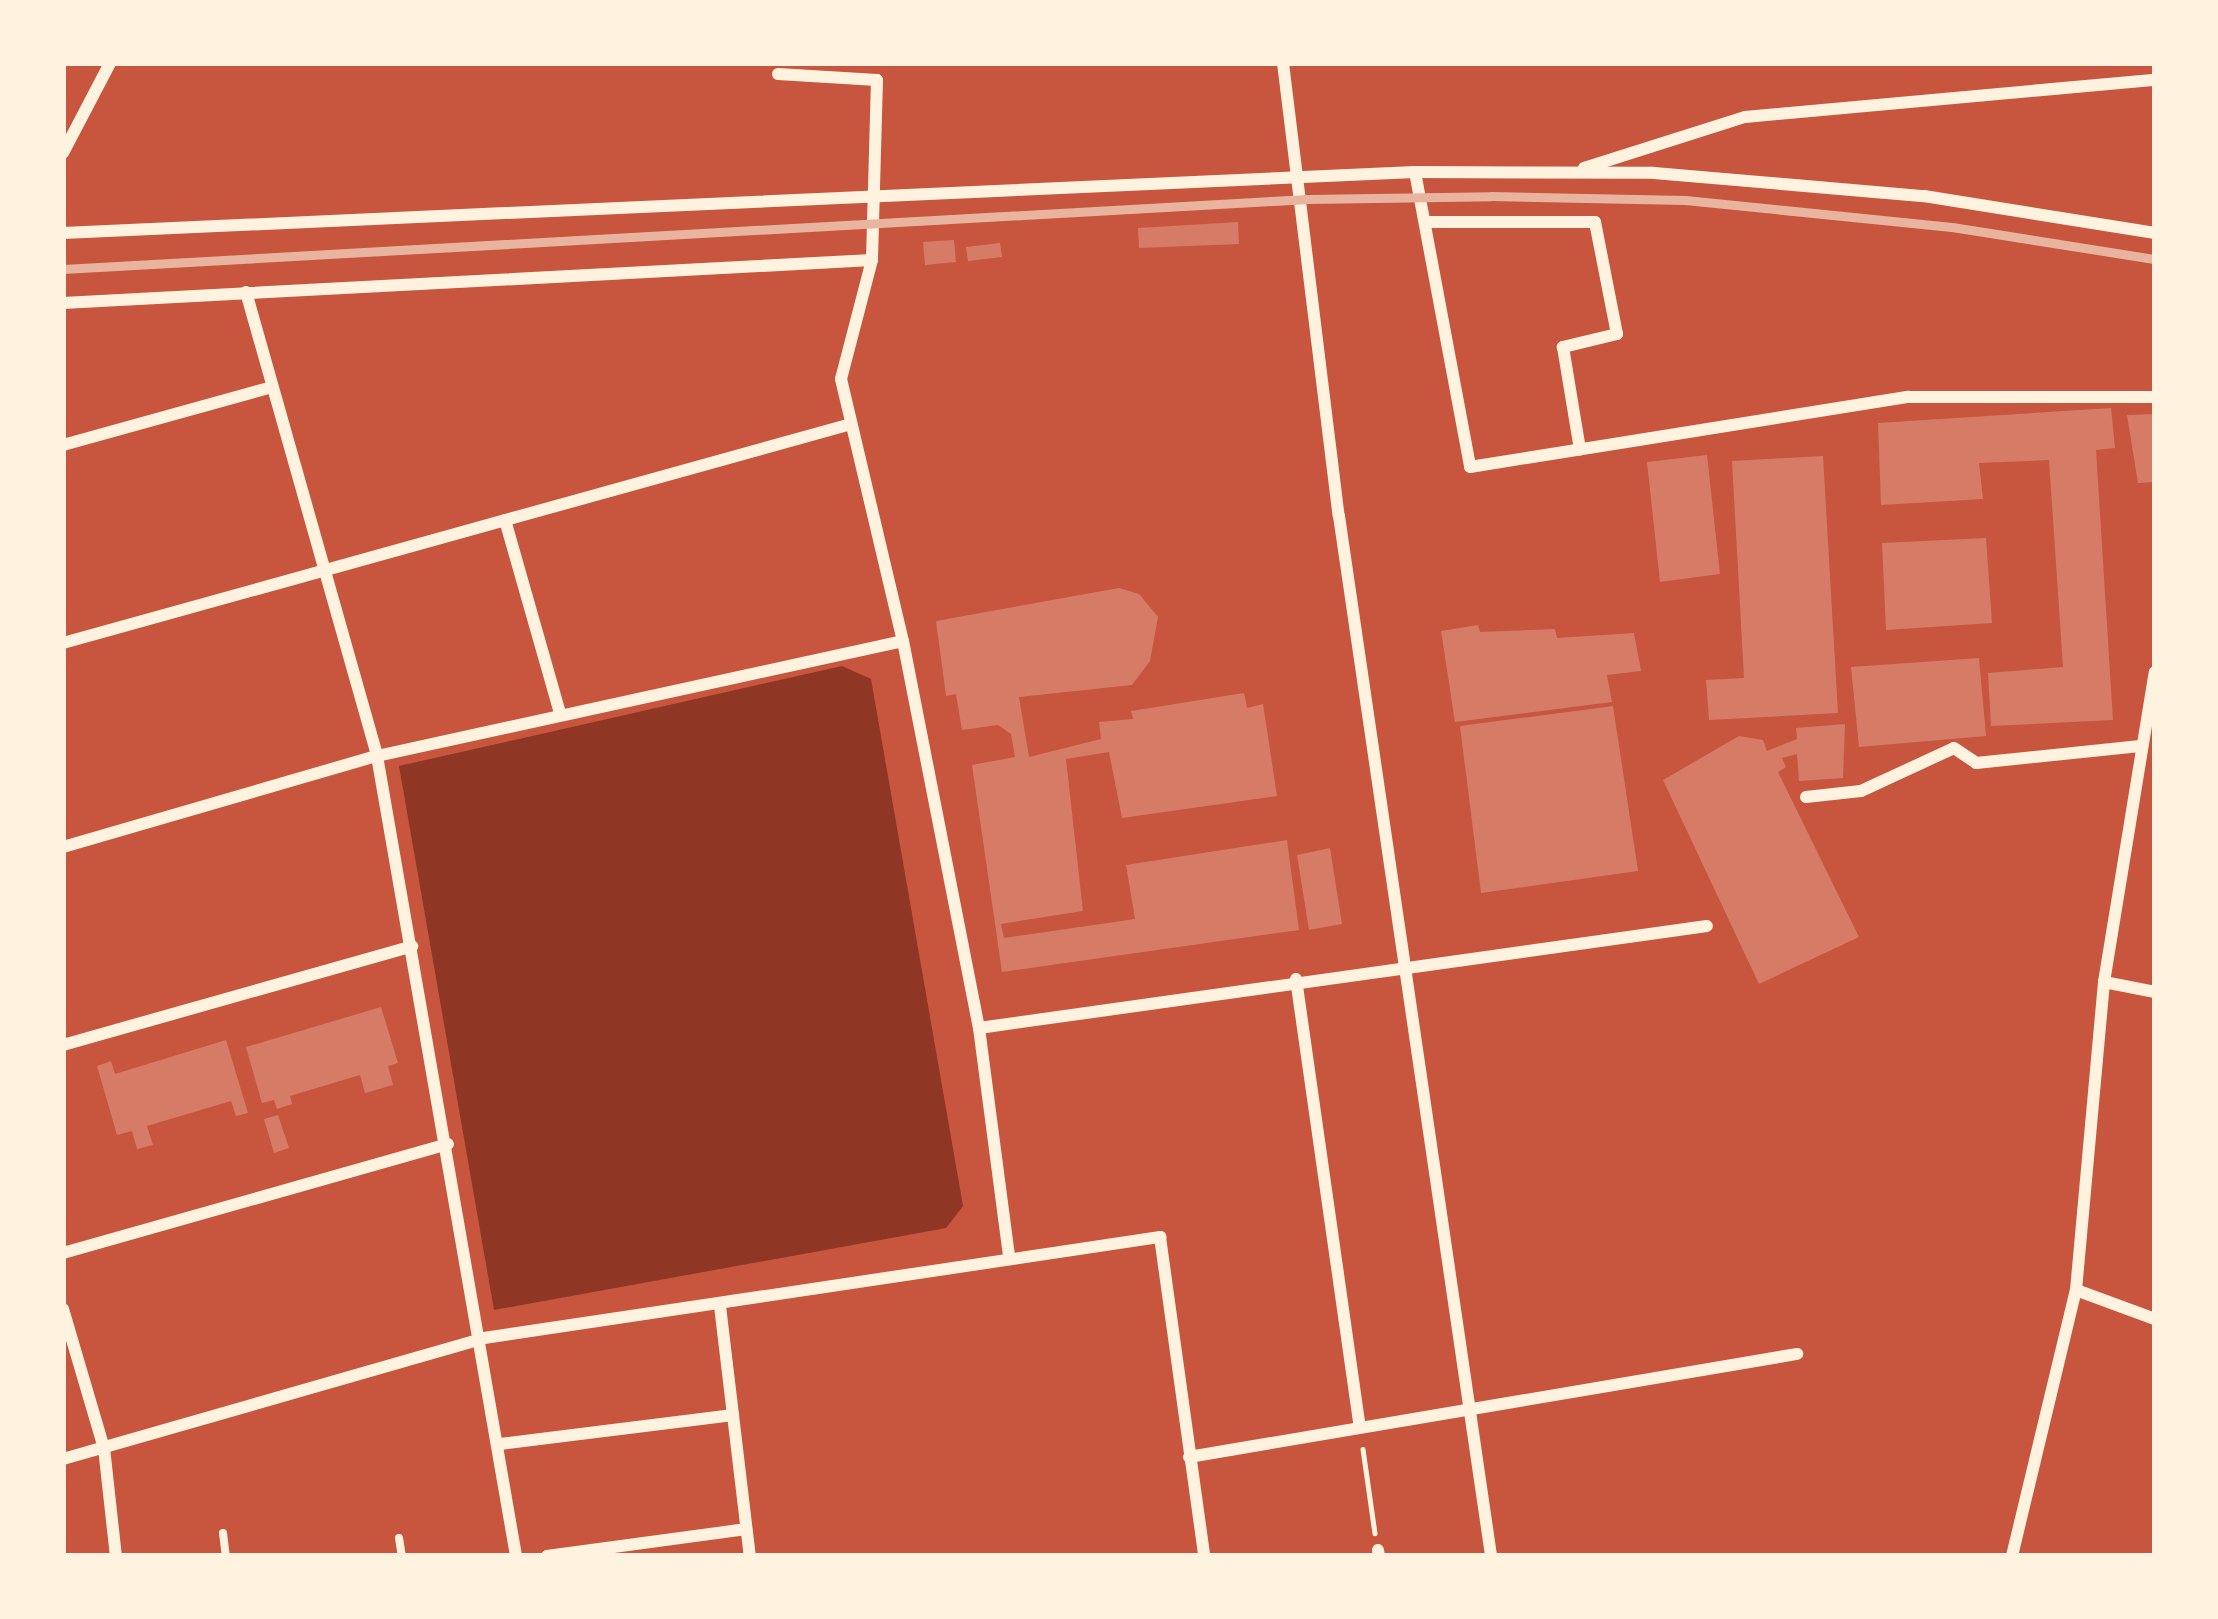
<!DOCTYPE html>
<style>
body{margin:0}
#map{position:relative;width:2218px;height:1619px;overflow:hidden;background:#c8553d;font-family:Inter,sans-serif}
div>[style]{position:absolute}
.water>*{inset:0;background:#8f3625}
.building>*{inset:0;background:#d67c66}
.path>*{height:4.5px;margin:-2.25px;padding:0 2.25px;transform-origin:2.25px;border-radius:2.25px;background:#fff3e0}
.service>*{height:8px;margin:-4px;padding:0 4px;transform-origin:4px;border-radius:4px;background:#fff3e0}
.minor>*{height:12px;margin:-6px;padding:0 6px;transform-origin:6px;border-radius:6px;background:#fff3e0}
.rail>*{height:9px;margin:-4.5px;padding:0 4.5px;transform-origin:4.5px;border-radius:4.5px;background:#e9b49f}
span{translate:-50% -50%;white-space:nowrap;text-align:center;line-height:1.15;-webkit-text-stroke:12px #fff3e0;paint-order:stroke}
.frame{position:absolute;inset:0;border:66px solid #fff3e0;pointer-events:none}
</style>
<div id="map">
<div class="water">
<i style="clip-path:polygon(842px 666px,871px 679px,963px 1206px,946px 1228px,494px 1310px,399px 766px)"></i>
</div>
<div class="building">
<i style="clip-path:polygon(1238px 222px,1239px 244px,1139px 248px,1138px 228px)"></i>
<i style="clip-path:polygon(954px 240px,956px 262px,925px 265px,923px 242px)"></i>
<i style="clip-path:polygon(1000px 243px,1002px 257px,968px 261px,966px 247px)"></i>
<i style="clip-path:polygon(2111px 408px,2115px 448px,2096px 450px,2113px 720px,1991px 726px,1988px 673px,2063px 667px,2049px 460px,1979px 463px,1983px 499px,1881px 505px,1878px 423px)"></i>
<i style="clip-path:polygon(2155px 414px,2155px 482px,2138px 483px,2127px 415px)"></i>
<i style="clip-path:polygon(1707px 455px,1720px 574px,1660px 582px,1647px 462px)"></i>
<i style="clip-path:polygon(1823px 456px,1838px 713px,1709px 720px,1706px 680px,1744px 678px,1732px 461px)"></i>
<i style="clip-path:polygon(1986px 538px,1992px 623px,1886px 630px,1882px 543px)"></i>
<i style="clip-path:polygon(1119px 588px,1139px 594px,1158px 617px,1150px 661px,1132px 685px,1019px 697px,1029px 757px,1101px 739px,1099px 722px,1133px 719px,1131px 711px,1244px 693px,1247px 708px,1263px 704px,1277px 796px,1122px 818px,1109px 752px,1066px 759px,1083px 911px,1001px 924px,1004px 938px,1135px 919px,1126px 865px,1287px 840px,1299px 930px,1002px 972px,972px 765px,1015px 757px,1011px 734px,998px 725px,962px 730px,956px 694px,946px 696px,936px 621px)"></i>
<i style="clip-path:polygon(1478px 625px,1480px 632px,1555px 629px,1557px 638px,1634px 633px,1641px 671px,1607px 675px,1612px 702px,1455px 722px,1441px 631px)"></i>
<i style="clip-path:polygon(1979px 658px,1986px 736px,1859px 747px,1851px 667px)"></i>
<i style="clip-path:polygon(1613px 706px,1638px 871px,1481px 893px,1460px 726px)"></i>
<i style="clip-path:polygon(1845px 724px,1843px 778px,1799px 781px,1797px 754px,1782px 758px,1786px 767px,1778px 772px,1859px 937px,1759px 984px,1663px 780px,1739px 736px,1763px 740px,1767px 751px,1797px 739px,1796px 728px)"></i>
<i style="clip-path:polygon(1330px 848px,1342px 924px,1309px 930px,1297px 855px)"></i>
<i style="clip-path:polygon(381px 1007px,398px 1063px,388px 1066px,393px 1085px,365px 1093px,360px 1075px,290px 1096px,292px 1104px,277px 1109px,274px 1100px,262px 1103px,246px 1047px)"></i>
<i style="clip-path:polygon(226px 1040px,248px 1113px,236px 1116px,231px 1101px,147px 1126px,153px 1145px,137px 1149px,132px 1131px,117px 1135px,97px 1066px,111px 1061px,115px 1074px)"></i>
<i style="clip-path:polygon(278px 1115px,289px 1148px,274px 1153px,264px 1119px)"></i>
</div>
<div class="path">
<i style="left:1363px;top:1449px;width:85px;rotate:81.9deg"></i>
</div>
<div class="service">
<i style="left:223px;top:1533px;width:23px;rotate:83deg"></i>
<i style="left:399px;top:1538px;width:18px;rotate:81deg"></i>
</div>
<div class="minor">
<i style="left:1283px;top:63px;width:456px;rotate:83deg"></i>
<i style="left:1339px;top:516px;width:1051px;rotate:81.68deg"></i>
<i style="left:778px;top:74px;width:99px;rotate:3.5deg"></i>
<i style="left:877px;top:80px;width:180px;rotate:91.6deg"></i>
<i style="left:872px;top:260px;width:123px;rotate:104.6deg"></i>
<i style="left:841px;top:379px;width:269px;rotate:76.7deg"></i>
<i style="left:903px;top:641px;width:394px;rotate:78.9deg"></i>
<i style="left:979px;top:1028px;width:231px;rotate:82.5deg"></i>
<i style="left:63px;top:153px;width:102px;rotate:-62.4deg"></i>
<i style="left:1584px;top:168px;width:169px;rotate:-17.6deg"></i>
<i style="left:1745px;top:117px;width:412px;rotate:-5.2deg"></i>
<i style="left:1415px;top:172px;width:300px;rotate:79.4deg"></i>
<i style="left:1470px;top:467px;width:444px;rotate:-9.1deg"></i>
<i style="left:1908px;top:397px;width:247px"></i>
<i style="left:1425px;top:222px;width:170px"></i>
<i style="left:1595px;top:222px;width:114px;rotate:78.9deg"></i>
<i style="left:1617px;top:334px;width:56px;rotate:166.5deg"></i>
<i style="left:1563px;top:347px;width:104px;rotate:80.6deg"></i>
<i style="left:63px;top:233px;width:1353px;rotate:-2.58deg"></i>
<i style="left:1415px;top:172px;width:239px;rotate:0.2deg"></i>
<i style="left:1654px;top:173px;width:271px;rotate:4.9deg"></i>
<i style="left:1924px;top:196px;width:234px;rotate:9.1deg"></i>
<i style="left:246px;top:292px;width:482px;rotate:74.2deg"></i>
<i style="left:377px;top:756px;width:812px;rotate:80.14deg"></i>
<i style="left:63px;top:303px;width:810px;rotate:-3.04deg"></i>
<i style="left:63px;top:445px;width:217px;rotate:-15.5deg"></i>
<i style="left:505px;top:520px;width:201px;rotate:74.1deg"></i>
<i style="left:63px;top:643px;width:818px;rotate:-15.53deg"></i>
<i style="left:1806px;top:797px;width:55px;rotate:-6.2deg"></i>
<i style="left:1861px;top:791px;width:102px;rotate:-24.8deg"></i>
<i style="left:1954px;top:748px;width:27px;rotate:34deg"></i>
<i style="left:1976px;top:763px;width:165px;rotate:-5.9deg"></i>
<i style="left:63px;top:847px;width:327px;rotate:-16.2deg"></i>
<i style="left:377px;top:756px;width:538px;rotate:-12.33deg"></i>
<i style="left:1296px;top:979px;width:448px;rotate:81.9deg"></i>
<i style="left:2104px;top:982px;width:52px;rotate:11.1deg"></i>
<i style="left:979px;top:1028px;width:735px;rotate:-7.98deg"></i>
<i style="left:63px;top:1045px;width:363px;rotate:-15.8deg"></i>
<i style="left:63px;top:1253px;width:400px;rotate:-15.8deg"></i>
<i style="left:2076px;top:1290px;width:84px;rotate:20.2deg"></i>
<i style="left:720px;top:1306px;width:252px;rotate:83.2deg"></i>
<i style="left:63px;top:1309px;width:145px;rotate:73.6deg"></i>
<i style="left:104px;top:1448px;width:109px;rotate:83.7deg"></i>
<i style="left:500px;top:1444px;width:235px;rotate:-7.1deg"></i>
<i style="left:1189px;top:1457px;width:617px;rotate:-9.62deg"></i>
<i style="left:63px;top:1459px;width:438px;rotate:-16deg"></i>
<i style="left:484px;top:1338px;width:684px;rotate:-8.5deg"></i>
<i style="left:1160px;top:1237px;width:322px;rotate:82.1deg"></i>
<i style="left:1378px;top:1550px;width:6px;rotate:81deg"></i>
<i style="left:547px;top:1556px;width:201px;rotate:-7.7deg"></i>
<i style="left:2012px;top:1556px;width:274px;rotate:-76.5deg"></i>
<i style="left:2076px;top:1290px;width:309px;rotate:-84.8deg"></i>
<i style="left:2104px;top:982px;width:314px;rotate:-80.7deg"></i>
</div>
<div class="rail">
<i style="left:63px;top:269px;width:1247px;rotate:-3.22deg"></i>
<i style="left:1308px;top:199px;width:183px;rotate:-0.9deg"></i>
<i style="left:1491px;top:196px;width:194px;rotate:1.2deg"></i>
<i style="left:1685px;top:200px;width:268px;rotate:5.8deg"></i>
<i style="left:1952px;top:227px;width:206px;rotate:9deg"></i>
</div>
<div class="frame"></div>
</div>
